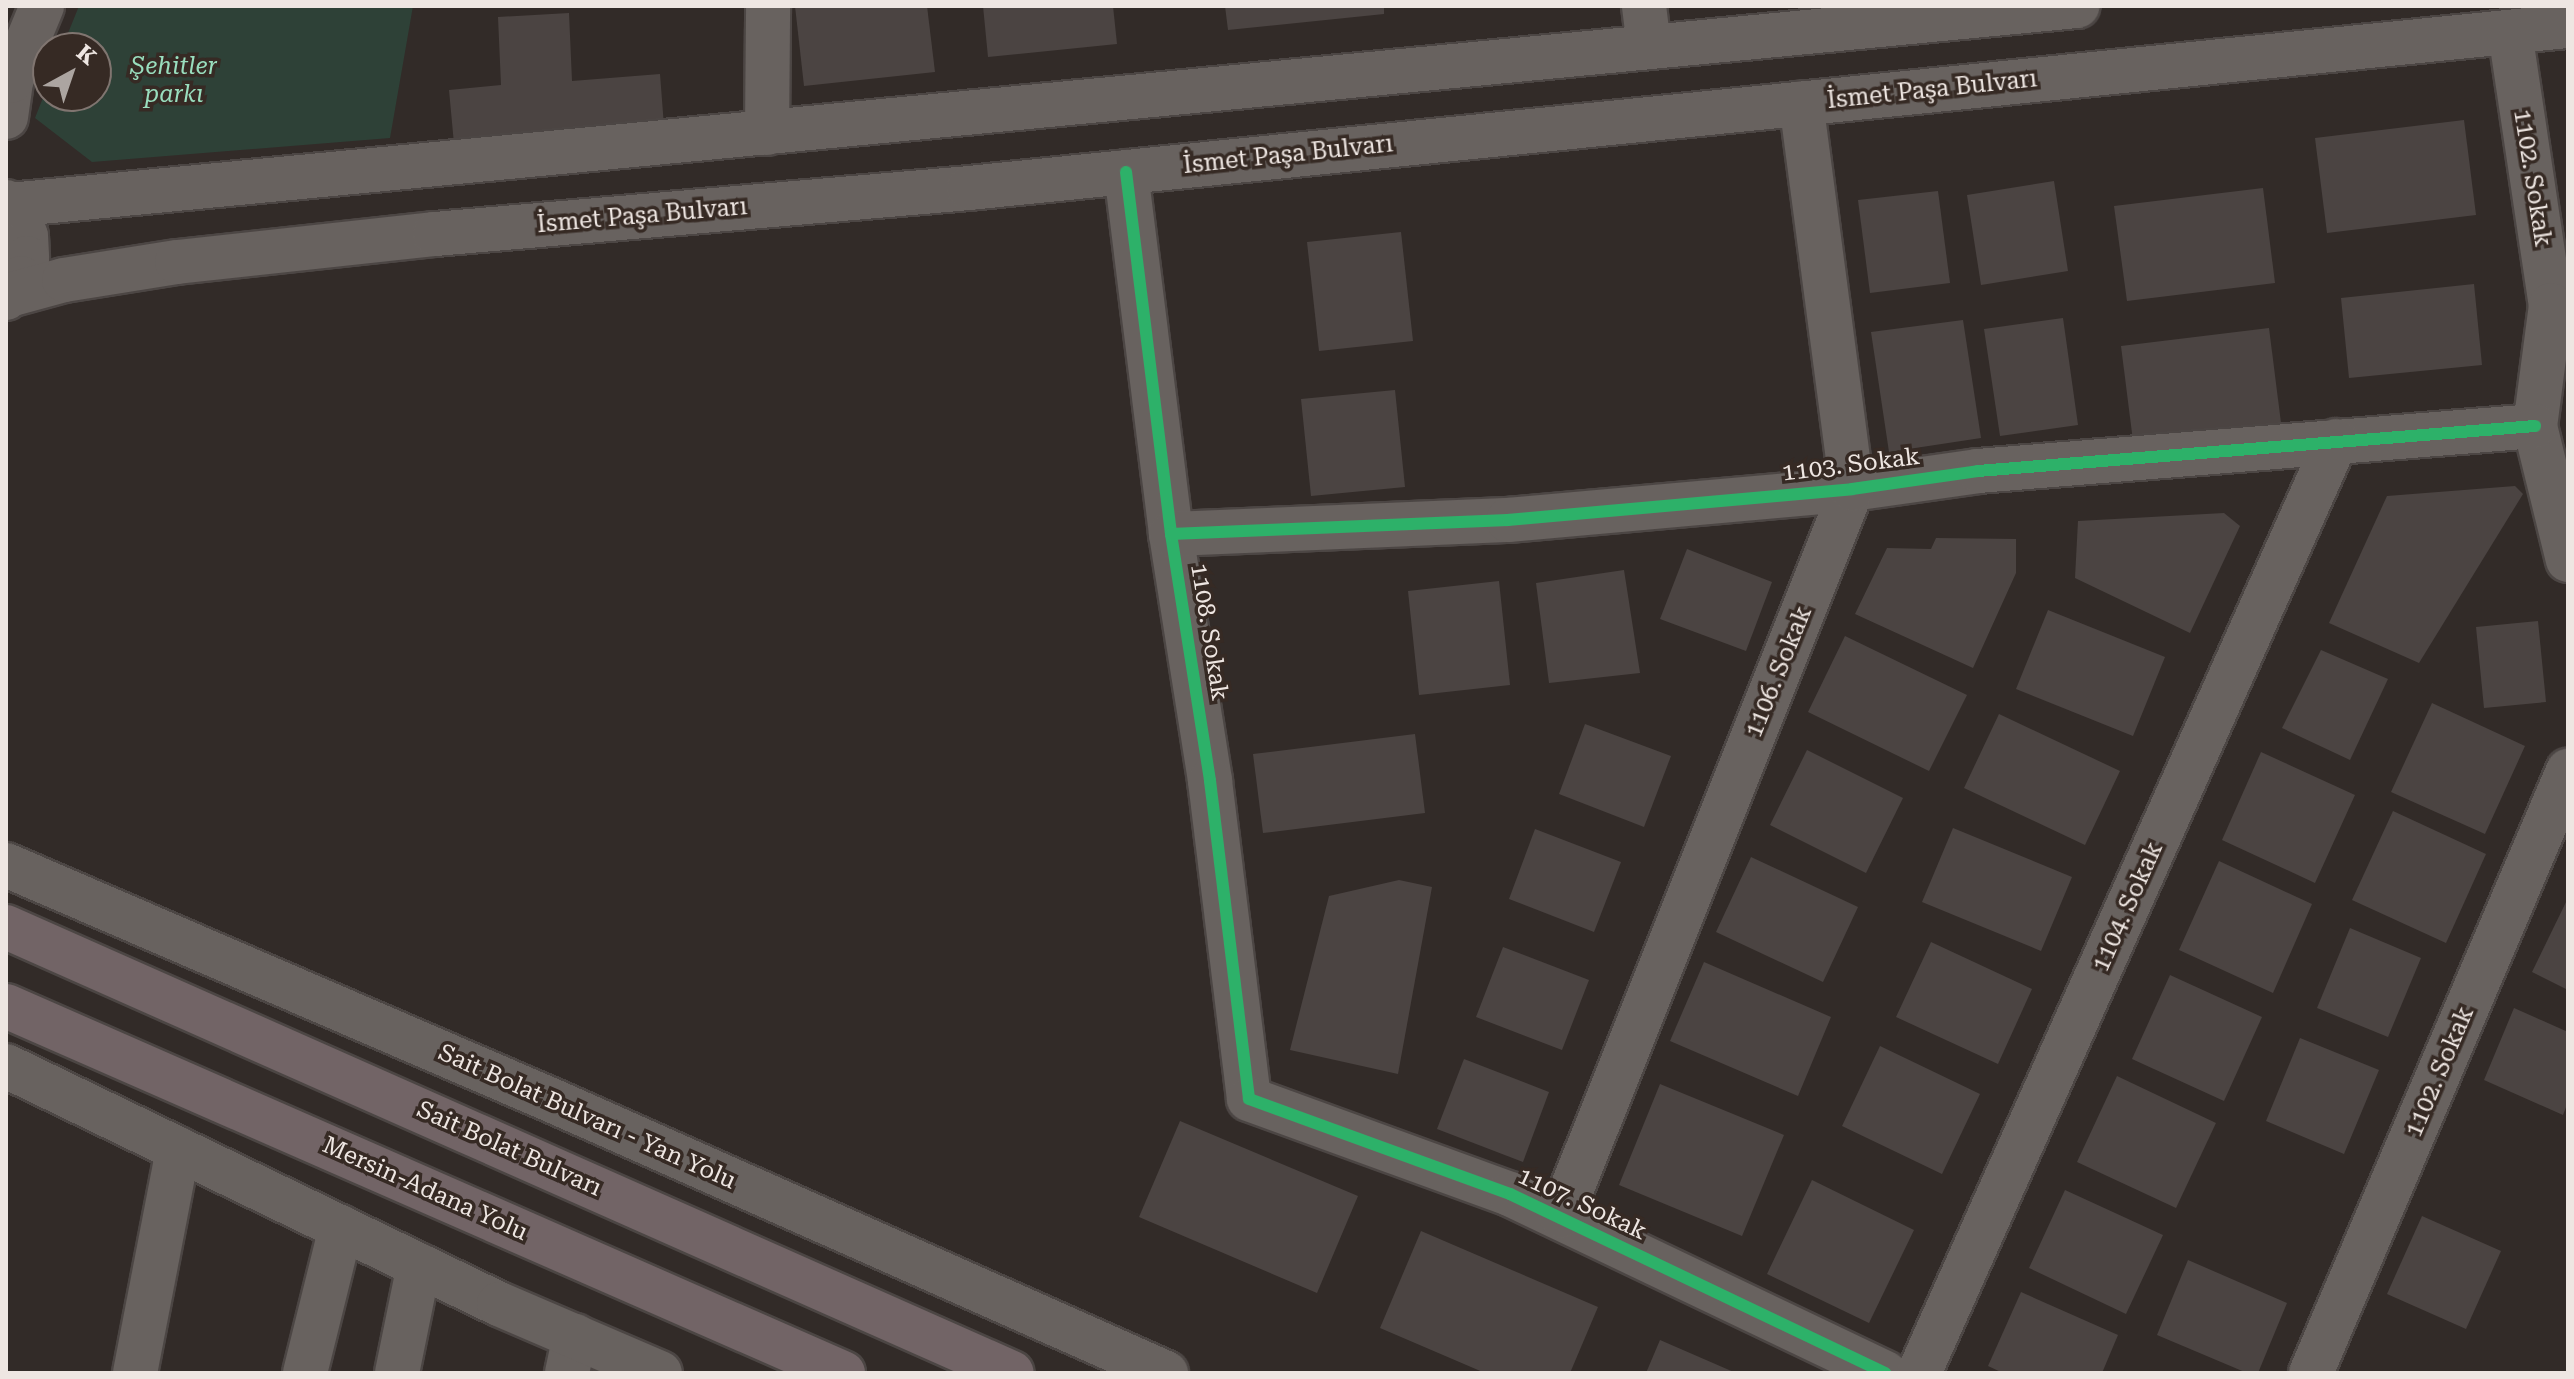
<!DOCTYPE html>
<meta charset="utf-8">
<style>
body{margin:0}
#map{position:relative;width:2574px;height:1379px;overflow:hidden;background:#322b28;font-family:"Roboto Serif",serif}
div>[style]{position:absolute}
.green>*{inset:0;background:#2e4137}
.building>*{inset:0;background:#4b4442}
.roads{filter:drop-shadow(2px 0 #4c4644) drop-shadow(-2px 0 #4c4644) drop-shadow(0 2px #4c4644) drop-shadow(0 -2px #4c4644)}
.minor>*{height:44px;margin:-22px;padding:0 22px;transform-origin:22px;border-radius:22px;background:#68625f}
.tertiary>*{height:44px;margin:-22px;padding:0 22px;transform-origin:22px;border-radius:22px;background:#68625f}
.secondary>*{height:44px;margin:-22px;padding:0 22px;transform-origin:22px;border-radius:22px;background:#68625f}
.trunk>*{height:44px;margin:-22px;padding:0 22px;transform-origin:22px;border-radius:22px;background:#726466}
.cycleway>*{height:12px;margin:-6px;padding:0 6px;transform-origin:6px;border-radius:6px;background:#2db169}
span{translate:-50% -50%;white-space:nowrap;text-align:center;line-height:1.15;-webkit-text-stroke:7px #362a24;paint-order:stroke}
.park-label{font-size:24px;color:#99debe;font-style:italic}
.street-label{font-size:24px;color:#eee6e2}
.frame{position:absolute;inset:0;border:8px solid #eee6e2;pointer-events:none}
.north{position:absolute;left:32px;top:32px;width:80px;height:80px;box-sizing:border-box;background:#362a24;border:2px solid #807570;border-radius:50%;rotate:40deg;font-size:22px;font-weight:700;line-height:32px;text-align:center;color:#eee6e2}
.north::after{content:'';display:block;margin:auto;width:28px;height:36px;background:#aca5a1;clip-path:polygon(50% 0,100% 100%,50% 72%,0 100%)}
</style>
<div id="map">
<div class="green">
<i style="clip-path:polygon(79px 6px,413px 6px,390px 138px,92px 162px,35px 118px,48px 85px,48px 96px,96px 96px,96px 48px,62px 48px)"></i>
</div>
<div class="building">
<i style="clip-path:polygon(795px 6px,927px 6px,935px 72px,804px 86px)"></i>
<i style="clip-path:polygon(983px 6px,1113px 6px,1117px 44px,988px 57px)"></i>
<i style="clip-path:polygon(1225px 6px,1384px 6px,1384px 14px,1228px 30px)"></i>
<i style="clip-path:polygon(569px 13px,572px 81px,660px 74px,664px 126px,454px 144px,449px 90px,501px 85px,498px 17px)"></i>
<i style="clip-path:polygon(2464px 120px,2476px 215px,2327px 233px,2315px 138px)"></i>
<i style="clip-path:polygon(2054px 181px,2068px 271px,1981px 285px,1967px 195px)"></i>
<i style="clip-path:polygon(2263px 188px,2275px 283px,2127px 301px,2114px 206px)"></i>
<i style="clip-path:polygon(1938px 191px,1950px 283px,1870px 293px,1858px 200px)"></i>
<i style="clip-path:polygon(1401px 232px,1413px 341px,1319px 351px,1307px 242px)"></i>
<i style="clip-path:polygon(2474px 284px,2482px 365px,2349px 378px,2341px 298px)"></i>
<i style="clip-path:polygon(2063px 318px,2078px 425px,2000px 436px,1984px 329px)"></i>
<i style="clip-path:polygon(1963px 320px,1981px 438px,1889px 452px,1871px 332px)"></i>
<i style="clip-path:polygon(2269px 328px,2281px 423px,2133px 441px,2121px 346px)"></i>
<i style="clip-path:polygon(1395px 390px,1405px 487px,1311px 496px,1301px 399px)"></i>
<i style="clip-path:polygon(2515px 486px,2523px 494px,2419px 663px,2329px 623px,2387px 496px)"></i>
<i style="clip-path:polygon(2224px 513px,2240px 526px,2190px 633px,2075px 578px,2078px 521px)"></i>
<i style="clip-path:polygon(1936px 538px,2016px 539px,2016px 573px,1973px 668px,1855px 614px,1887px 548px,1931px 549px)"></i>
<i style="clip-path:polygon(1687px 549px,1772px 582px,1746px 651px,1660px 619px)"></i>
<i style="clip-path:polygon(1624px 570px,1640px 673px,1549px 683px,1536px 583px)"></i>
<i style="clip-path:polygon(1499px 581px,1510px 685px,1419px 695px,1408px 591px)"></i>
<i style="clip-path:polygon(2048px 610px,2165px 657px,2133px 736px,2016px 689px)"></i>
<i style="clip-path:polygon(2538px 621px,2546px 702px,2484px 708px,2476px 627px)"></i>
<i style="clip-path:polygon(1845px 636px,1967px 695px,1929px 771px,1808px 712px)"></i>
<i style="clip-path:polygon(2321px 650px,2388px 679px,2350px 760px,2282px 728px)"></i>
<i style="clip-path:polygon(2432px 703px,2525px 746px,2485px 834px,2391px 792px)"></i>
<i style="clip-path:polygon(1999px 714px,2120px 771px,2085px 845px,1964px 788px)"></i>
<i style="clip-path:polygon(1585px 724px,1671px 756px,1644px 827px,1559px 794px)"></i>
<i style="clip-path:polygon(1415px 734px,1425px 813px,1263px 833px,1253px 754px)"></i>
<i style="clip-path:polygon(1807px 750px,1903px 798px,1866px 873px,1770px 825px)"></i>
<i style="clip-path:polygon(2261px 752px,2355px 795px,2315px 883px,2222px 840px)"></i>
<i style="clip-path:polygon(2393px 811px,2486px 854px,2446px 943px,2352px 900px)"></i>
<i style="clip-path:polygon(1953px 828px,2072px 877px,2041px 951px,1922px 902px)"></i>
<i style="clip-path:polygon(1535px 829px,1621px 862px,1594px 932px,1509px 899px)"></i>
<i style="clip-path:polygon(1751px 857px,1858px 907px,1823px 982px,1716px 932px)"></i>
<i style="clip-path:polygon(2219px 861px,2312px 904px,2273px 993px,2179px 950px)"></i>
<i style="clip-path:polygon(1399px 880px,1432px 887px,1398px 1074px,1290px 1050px,1329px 896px)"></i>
<i style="clip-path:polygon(2568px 898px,2568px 990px,2532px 972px)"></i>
<i style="clip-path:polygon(2350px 928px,2421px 958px,2388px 1037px,2317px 1008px)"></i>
<i style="clip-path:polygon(1931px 942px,2032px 989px,1998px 1064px,1896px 1017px)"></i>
<i style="clip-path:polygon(1503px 947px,1589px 980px,1562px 1050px,1476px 1017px)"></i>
<i style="clip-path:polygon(1704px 962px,1831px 1017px,1798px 1096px,1670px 1041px)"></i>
<i style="clip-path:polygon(2170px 975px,2262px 1017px,2224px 1101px,2132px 1059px)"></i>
<i style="clip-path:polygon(2514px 1008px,2568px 1032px,2568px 1102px,2563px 1115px,2484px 1080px)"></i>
<i style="clip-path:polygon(2300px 1038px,2379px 1070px,2344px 1154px,2266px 1121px)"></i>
<i style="clip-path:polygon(1880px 1046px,1980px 1094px,1942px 1174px,1842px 1126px)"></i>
<i style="clip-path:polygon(1464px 1059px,1549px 1092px,1523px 1162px,1437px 1129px)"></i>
<i style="clip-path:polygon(2117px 1076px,2216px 1123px,2176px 1208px,2077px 1162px)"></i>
<i style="clip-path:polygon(1660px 1084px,1784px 1135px,1742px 1236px,1619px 1185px)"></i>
<i style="clip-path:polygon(1180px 1121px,1358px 1196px,1317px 1293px,1139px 1217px)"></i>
<i style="clip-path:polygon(1812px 1180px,1914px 1230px,1869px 1323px,1767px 1274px)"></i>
<i style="clip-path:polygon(2065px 1190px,2163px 1235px,2126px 1314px,2029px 1268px)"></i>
<i style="clip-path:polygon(2422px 1216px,2501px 1251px,2466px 1329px,2387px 1294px)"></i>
<i style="clip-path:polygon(1421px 1231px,1598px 1307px,1570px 1373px,1485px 1373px,1380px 1328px)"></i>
<i style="clip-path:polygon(2188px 1260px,2287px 1303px,2258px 1373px,2247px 1373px,2157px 1335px)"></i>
<i style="clip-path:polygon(2021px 1292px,2118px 1335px,2102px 1373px,2003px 1373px,1988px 1366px)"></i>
<i style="clip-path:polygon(1660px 1340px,1736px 1373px,1646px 1373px)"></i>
</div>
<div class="roads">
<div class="minor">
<i style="left:1644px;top:6px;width:41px;rotate:83deg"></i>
<i style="left:2510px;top:32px;width:276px;rotate:81.5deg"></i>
<i style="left:2551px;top:305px;width:122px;rotate:97.5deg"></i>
<i style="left:2535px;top:426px;width:138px;rotate:76.2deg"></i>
<i style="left:767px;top:133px;width:127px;rotate:-89.5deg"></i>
<i style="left:1126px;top:172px;width:365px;rotate:82.9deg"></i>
<i style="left:1171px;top:534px;width:250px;rotate:81deg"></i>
<i style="left:1210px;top:781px;width:320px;rotate:83deg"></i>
<i style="left:1249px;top:1099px;width:278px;rotate:20deg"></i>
<i style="left:1510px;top:1194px;width:416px;rotate:25.5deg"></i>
<i style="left:1171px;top:534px;width:337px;rotate:-2.4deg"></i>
<i style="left:1508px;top:520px;width:345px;rotate:-5.1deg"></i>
<i style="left:1852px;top:489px;width:127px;rotate:-8.1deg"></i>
<i style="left:1978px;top:471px;width:559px;rotate:-4.62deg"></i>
<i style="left:1561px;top:1216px;width:783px;rotate:-68.19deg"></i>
<i style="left:1852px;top:489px;width:389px;rotate:-97.5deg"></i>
<i style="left:135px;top:1373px;width:228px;rotate:-79.1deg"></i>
<i style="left:305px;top:1373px;width:150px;rotate:-76.1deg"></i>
<i style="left:397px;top:1373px;width:110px;rotate:-78.5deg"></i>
<i style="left:567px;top:1373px;width:38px;rotate:-78deg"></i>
<i style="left:1919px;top:1373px;width:1021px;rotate:-65.9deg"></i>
<i style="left:2311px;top:1373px;width:655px;rotate:-66.88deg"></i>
</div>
<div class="tertiary">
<i style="left:6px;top:865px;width:594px;rotate:23.33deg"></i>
<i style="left:551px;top:1100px;width:673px;rotate:23.94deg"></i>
<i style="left:6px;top:1066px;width:547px;rotate:25.77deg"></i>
<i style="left:499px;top:1304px;width:175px;rotate:23.2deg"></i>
</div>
<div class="secondary">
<i style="left:6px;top:117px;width:36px;rotate:-82deg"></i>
<i style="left:11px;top:81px;width:81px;rotate:-67.5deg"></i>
<i style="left:6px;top:202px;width:19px;rotate:47deg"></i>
<i style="left:19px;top:216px;width:21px;rotate:71deg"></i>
<i style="left:26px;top:236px;width:22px;rotate:87deg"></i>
<i style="left:27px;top:258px;width:21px;rotate:107deg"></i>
<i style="left:21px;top:278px;width:25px;rotate:127deg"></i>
<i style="left:10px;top:205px;width:2077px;rotate:-5.5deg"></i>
<i style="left:9px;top:295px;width:57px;rotate:-15.3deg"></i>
<i style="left:64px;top:280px;width:114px;rotate:-9.1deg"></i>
<i style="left:177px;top:262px;width:260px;rotate:-6.2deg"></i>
<i style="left:435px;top:234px;width:536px;rotate:-4.92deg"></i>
<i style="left:969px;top:188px;width:1607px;rotate:-5.79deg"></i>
</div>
<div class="trunk">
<i style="left:6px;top:927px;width:1100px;rotate:23.91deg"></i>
<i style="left:6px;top:1006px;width:914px;rotate:23.68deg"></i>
</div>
</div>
<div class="cycleway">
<i style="left:1126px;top:172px;width:365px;rotate:82.9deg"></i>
<i style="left:1171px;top:534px;width:250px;rotate:81deg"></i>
<i style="left:1210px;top:781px;width:320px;rotate:83deg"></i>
<i style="left:1249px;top:1099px;width:278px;rotate:20deg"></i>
<i style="left:1510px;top:1194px;width:416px;rotate:25.5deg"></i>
<i style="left:1171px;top:534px;width:337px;rotate:-2.4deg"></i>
<i style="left:1508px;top:520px;width:345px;rotate:-5.1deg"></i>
<i style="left:1852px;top:489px;width:127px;rotate:-8.1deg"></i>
<i style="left:1978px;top:471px;width:559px;rotate:-4.62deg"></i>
</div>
<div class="park-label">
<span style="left:174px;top:81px">Şehitler<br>parkı</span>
</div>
<div class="street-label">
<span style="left:1932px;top:90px;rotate:-6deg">İsmet Paşa Bulvarı</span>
<span style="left:1288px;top:155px;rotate:-6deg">İsmet Paşa Bulvarı</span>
<span style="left:2532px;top:178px;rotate:81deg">1102. Sokak</span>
<span style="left:642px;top:216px;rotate:-5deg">İsmet Paşa Bulvarı</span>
<span style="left:1851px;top:465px;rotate:-7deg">1103. Sokak</span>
<span style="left:1209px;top:632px;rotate:81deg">1108. Sokak</span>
<span style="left:1779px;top:672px;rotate:-68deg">1106. Sokak</span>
<span style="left:2128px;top:907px;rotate:-66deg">1104. Sokak</span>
<span style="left:2440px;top:1072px;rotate:-67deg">1102. Sokak</span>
<span style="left:587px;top:1117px;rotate:24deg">Sait Bolat Bulvarı - Yan Yolu</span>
<span style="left:509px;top:1149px;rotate:24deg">Sait Bolat Bulvarı</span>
<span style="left:425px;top:1189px;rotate:24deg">Mersin-Adana Yolu</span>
<span style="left:1582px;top:1204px;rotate:25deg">1107. Sokak</span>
</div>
<div class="frame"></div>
<div class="north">K</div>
</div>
